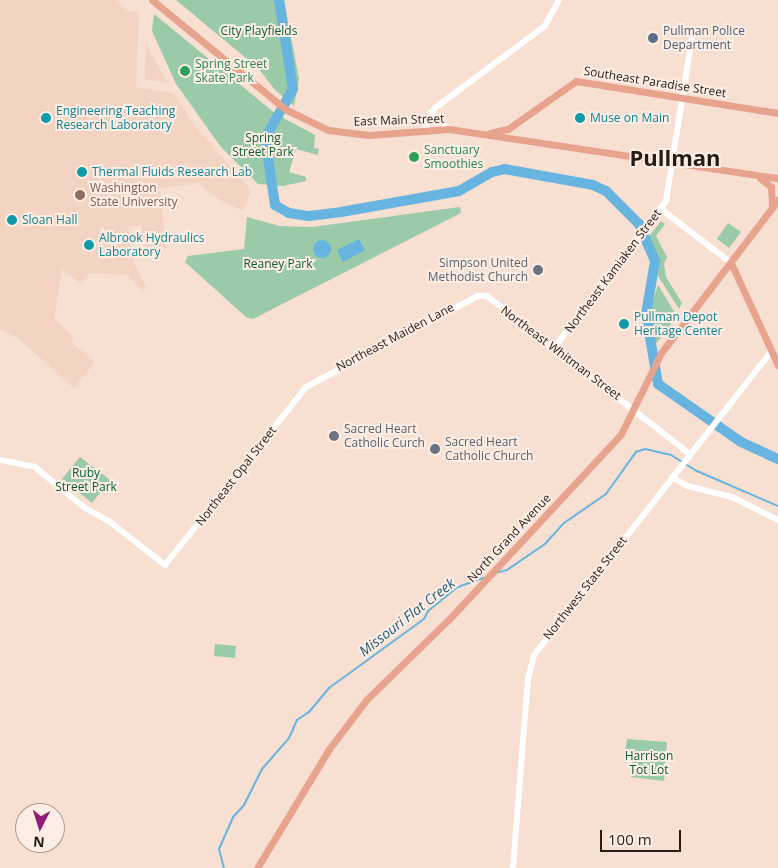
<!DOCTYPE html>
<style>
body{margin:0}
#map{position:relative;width:778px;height:868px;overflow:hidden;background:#f7dfd1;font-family:"Open Sans",sans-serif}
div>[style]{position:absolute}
.built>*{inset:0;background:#f3d3c1}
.green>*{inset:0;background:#9bcaa8}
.water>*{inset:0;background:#66b4df}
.round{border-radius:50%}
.stream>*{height:2px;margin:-1px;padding:0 1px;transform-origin:1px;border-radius:1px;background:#66b4df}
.river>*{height:10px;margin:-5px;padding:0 5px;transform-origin:5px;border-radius:5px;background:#66b4df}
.secondary>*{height:6px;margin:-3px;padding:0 3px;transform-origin:3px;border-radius:3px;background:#fff}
.primary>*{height:7px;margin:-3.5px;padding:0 3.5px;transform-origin:3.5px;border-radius:3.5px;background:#e8a38f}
.dots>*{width:14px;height:14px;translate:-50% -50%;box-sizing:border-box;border:2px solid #fdeee5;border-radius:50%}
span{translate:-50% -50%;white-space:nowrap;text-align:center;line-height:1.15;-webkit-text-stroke:4px #fdeee5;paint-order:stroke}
.park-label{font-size:12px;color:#075c30}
.service-label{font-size:12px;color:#4e5e75}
.left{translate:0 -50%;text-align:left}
.leisure-label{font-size:12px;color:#27864d}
.street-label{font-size:12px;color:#241c17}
.culture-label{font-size:12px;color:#0d838f}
.education-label{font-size:12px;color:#785e54}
.worship-label{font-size:12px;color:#5b616d}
.right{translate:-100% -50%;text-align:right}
.water-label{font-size:14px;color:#225d7b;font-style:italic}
.town-label{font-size:22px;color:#241c17;font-weight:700}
.north{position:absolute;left:15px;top:803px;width:50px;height:50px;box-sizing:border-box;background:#fdeee5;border:1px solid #a69a93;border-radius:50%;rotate:185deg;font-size:14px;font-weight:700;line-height:20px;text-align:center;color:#241c17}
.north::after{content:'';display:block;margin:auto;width:18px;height:22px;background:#931c79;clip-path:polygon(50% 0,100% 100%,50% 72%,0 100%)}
.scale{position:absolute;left:600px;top:830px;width:81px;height:22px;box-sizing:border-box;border:2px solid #241c17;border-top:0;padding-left:6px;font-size:15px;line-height:18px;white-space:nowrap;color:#241c17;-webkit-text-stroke:4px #fdeee5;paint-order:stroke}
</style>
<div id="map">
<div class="built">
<i style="clip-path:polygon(evenodd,0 0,115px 0,128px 11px,139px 12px,136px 87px,174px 93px,195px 126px,251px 190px,243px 211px,220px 200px,198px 183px,159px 189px,167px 248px,137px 253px,133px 262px,146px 286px,143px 290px,127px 275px,90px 273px,80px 283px,62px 269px,54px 319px,74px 338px,71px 342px,95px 362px,74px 388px,17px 337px,0 329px,0 0,141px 225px,145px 249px,131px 251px,128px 226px,141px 225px)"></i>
<i style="clip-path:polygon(146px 41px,149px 50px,168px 83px,145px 79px)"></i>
</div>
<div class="green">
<i style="clip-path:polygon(176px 0,284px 0,299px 79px,294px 106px,275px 90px,259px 69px)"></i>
<i style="clip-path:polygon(154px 14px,276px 114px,315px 135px,314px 148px,319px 149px,318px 155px,296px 149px,289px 172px,306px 177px,306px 181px,283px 186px,258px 184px,221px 147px,176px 84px,152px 31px)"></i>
<i style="clip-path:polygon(460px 207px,461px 213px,253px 319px,246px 317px,185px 262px,188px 256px,244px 249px,247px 217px,280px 226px,312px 227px)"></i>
<i style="clip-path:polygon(661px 221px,665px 224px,656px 236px,667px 257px,664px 264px,666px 277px,682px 303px,679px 309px,658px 276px,659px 262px,648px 238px)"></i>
<i style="clip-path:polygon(728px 223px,741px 232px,729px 248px,717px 239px)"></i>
<i style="clip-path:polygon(658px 285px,677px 316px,655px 345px,649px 313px)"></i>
<i style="clip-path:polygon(80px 457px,110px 480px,92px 503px,62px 479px)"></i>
<i style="clip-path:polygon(215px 644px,236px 646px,235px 658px,214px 656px)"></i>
<i style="clip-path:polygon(627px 739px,667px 742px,664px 781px,631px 777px,633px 755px,625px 754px)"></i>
</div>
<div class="water">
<i style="clip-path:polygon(359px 239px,365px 250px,343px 262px,337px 250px)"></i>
<i class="round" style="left:313px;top:240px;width:18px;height:18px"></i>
</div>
<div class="stream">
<i style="left:495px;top:573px;width:12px;rotate:-14deg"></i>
<i style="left:507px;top:570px;width:46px;rotate:-34.4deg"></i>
<i style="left:545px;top:544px;width:28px;rotate:-48deg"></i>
<i style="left:564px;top:523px;width:51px;rotate:-34.6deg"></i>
<i style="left:606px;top:494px;width:52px;rotate:-54.5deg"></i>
<i style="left:636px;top:452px;width:9px;rotate:-18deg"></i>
<i style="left:645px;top:449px;width:27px;rotate:13deg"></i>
<i style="left:671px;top:455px;width:31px;rotate:32deg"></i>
<i style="left:697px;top:471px;width:88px;rotate:23.4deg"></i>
<i style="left:224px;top:868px;width:20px;rotate:-105deg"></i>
<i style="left:219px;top:849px;width:35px;rotate:-66deg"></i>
<i style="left:233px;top:817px;width:16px;rotate:-47deg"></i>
<i style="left:244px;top:805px;width:40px;rotate:-63.4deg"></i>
<i style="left:262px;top:769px;width:41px;rotate:-48.9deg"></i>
<i style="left:289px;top:738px;width:20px;rotate:-66deg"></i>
<i style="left:297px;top:720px;width:14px;rotate:-34deg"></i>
<i style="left:309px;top:712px;width:31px;rotate:-50deg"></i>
<i style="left:329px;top:688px;width:117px;rotate:-36deg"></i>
<i style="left:424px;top:619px;width:9px;rotate:-63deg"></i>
<i style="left:428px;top:611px;width:38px;rotate:-39deg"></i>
<i style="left:458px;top:587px;width:27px;rotate:-20deg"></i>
</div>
<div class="river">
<i style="left:279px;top:0;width:90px;rotate:81.1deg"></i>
<i style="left:293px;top:89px;width:56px;rotate:119.7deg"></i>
<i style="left:265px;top:138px;width:68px;rotate:81.5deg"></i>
<i style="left:275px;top:205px;width:16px;rotate:30deg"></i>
<i style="left:289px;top:213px;width:20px;rotate:9deg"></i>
<i style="left:309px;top:216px;width:32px;rotate:-7deg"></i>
<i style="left:341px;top:212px;width:120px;rotate:-10.1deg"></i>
<i style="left:459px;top:191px;width:38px;rotate:-30deg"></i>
<i style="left:492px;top:172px;width:13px;rotate:-13deg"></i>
<i style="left:505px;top:169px;width:89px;rotate:10.3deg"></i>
<i style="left:593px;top:185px;width:14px;rotate:25deg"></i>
<i style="left:606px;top:191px;width:47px;rotate:45deg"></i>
<i style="left:639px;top:224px;width:40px;rotate:66.6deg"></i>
<i style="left:655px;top:261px;width:54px;rotate:99.6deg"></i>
<i style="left:646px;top:314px;width:71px;rotate:80.3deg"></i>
<i style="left:658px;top:384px;width:101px;rotate:34.9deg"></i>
<i style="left:741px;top:442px;width:41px;rotate:24.7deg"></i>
</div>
<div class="secondary">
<i style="left:431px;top:112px;width:8px;rotate:60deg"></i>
<i style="left:435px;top:119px;width:17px;rotate:36deg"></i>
<i style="left:425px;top:130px;width:24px;rotate:-66deg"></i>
<i style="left:435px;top:108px;width:137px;rotate:-36.7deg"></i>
<i style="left:545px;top:26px;width:30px;rotate:-62deg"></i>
<i style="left:661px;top:209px;width:88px;rotate:37.6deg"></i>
<i style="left:554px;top:348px;width:185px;rotate:-52.7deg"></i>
<i style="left:666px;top:201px;width:173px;rotate:-81deg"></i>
<i style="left:0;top:460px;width:36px;rotate:11deg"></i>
<i style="left:35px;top:467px;width:65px;rotate:39.4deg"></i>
<i style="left:85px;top:508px;width:29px;rotate:29deg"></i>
<i style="left:110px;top:522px;width:70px;rotate:38deg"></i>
<i style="left:165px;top:565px;width:227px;rotate:-51.6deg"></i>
<i style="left:306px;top:387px;width:195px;rotate:-27.9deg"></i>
<i style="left:478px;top:296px;width:9px"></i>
<i style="left:487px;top:296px;width:257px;rotate:37.9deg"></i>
<i style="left:672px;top:477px;width:17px;rotate:31deg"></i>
<i style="left:687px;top:486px;width:46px;rotate:13.7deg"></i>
<i style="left:732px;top:497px;width:51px;rotate:26.6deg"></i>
<i style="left:513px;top:868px;width:190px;rotate:-85.5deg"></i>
<i style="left:528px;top:679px;width:25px;rotate:-76deg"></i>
<i style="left:534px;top:655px;width:383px;rotate:-52deg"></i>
</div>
<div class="primary">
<i style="left:152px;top:0;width:172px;rotate:39.3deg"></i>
<i style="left:285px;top:109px;width:48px;rotate:26deg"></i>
<i style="left:328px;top:130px;width:41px;rotate:7deg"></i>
<i style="left:369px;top:135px;width:80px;rotate:-4.3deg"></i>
<i style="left:449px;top:129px;width:333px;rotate:8.5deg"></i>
<i style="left:490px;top:133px;width:18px;rotate:-13deg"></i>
<i style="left:508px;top:129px;width:83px;rotate:-35.2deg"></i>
<i style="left:576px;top:81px;width:205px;rotate:9deg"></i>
<i style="left:760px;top:178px;width:14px;rotate:39deg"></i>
<i style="left:771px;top:187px;width:19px;rotate:87deg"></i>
<i style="left:731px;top:263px;width:112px;rotate:65.3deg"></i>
<i style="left:257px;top:868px;width:139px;rotate:-58.8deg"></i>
<i style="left:329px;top:749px;width:63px;rotate:-52.8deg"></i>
<i style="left:367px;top:699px;width:119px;rotate:-44.3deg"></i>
<i style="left:452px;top:616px;width:248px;rotate:-47.1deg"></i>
<i style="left:621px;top:434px;width:90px;rotate:-63.7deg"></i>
<i style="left:661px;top:353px;width:193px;rotate:-52.6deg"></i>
</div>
<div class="dots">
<i style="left:653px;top:38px;background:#5c6f8a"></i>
<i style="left:185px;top:71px;background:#2e9e5b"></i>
<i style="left:46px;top:118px;background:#0f9aa8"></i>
<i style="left:580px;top:118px;background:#0f9aa8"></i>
<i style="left:414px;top:157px;background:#2e9e5b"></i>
<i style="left:82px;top:172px;background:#0f9aa8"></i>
<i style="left:80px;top:195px;background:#8d6e63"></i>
<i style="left:12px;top:220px;background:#0f9aa8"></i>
<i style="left:89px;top:245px;background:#0f9aa8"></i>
<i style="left:538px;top:270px;background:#6b7280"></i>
<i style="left:624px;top:324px;background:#0f9aa8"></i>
<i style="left:334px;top:436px;background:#6b7280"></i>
<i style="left:435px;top:449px;background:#6b7280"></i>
</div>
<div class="park-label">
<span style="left:259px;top:31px">City Playfields</span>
<span style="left:263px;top:145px">Spring<br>Street Park</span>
<span style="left:278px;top:264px">Reaney Park</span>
<span style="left:86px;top:480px">Ruby<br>Street Park</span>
<span style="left:649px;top:763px">Harrison<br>Tot Lot</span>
</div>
<div class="service-label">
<span class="left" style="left:663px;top:38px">Pullman Police<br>Department</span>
</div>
<div class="leisure-label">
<span class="left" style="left:195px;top:71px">Spring Street<br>Skate Park</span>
<span class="left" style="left:424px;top:157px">Sanctuary<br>Smoothies</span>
</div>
<div class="street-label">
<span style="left:655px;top:82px;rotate:9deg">Southeast Paradise Street</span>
<span style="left:399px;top:120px;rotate:-2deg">East Main Street</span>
<span style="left:613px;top:271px;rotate:-53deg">Northeast Kamiaken Street</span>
<span style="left:395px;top:337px;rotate:-28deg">Northeast Maiden Lane</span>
<span style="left:561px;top:353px;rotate:37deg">Northeast Whitman Street</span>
<span style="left:236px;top:476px;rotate:-52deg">Northeast Opal Street</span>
<span style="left:509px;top:538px;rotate:-47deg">North Grand Avenue</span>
<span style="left:585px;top:588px;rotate:-52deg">Northwest State Street</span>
</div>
<div class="culture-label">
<span class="left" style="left:56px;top:118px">Engineering Teaching<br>Research Laboratory</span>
<span class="left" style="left:590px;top:118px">Muse on Main</span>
<span class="left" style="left:92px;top:172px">Thermal Fluids Research Lab</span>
<span class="left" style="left:22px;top:220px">Sloan Hall</span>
<span class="left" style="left:99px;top:245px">Albrook Hydraulics<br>Laboratory</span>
<span class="left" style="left:634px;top:324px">Pullman Depot<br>Heritage Center</span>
</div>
<div class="education-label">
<span class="left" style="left:90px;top:195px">Washington<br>State University</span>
</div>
<div class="worship-label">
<span class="right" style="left:528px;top:270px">Simpson United<br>Methodist Church</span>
<span class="left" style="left:344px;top:436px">Sacred Heart<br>Catholic Curch</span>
<span class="left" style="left:445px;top:449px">Sacred Heart<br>Catholic Church</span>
</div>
<div class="water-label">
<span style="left:407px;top:617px;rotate:-38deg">Missouri Flat Creek</span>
</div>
<div class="town-label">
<span style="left:675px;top:158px">Pullman</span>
</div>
<div class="north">N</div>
<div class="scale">100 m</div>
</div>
